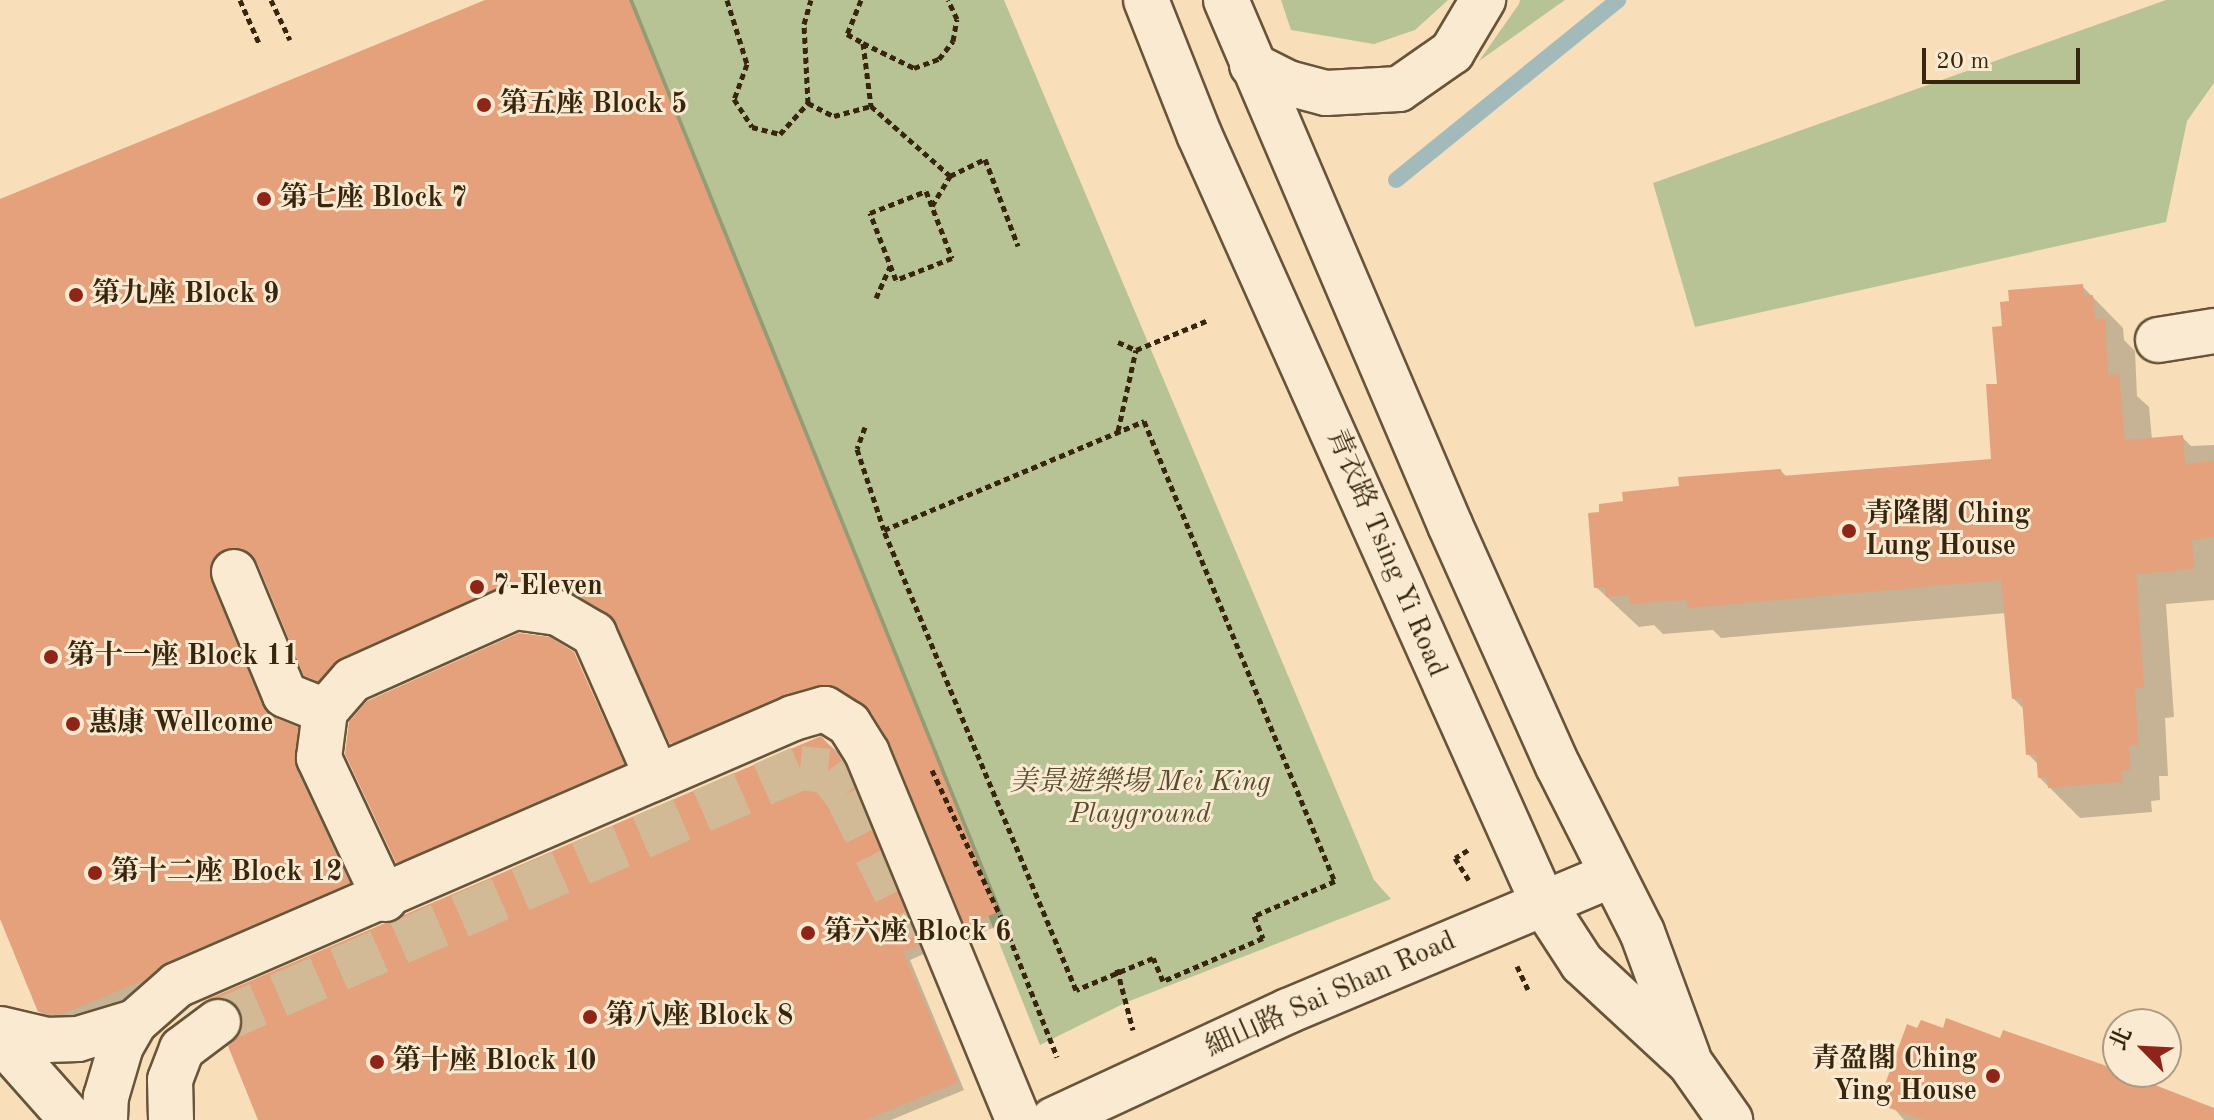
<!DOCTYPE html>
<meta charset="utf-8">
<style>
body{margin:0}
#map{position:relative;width:2214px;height:1120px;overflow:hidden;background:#f8dfba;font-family:"Old Standard TT","Noto Serif TC",serif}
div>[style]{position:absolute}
.green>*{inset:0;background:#b7c394}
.shadow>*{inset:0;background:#0003}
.stream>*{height:16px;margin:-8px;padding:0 8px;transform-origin:8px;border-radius:8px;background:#a3babb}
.building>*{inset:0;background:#e5a07c}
.minor-tunnel>*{height:44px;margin-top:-22px;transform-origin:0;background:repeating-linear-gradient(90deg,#d2ba97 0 44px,transparent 0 66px)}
.path>*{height:5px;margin-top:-2.5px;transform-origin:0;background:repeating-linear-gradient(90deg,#38250d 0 6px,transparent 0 10px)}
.roads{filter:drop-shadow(2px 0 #685438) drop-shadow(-2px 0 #685438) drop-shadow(0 2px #685438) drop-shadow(0 -2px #685438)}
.minor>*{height:44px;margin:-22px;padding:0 22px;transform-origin:22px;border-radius:22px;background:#faead2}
.dots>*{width:22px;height:22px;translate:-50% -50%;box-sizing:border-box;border:4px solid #faead2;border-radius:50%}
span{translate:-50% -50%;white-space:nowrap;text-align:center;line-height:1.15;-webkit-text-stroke:6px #faead2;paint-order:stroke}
.poi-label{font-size:28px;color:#38250d;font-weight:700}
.left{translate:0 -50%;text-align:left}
.right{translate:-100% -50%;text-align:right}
.street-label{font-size:28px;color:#38250d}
.park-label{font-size:28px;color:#584c2f;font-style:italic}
.north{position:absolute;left:2102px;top:1008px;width:80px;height:80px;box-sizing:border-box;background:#faead2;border:2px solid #ac9b83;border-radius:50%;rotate:294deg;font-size:22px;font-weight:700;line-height:32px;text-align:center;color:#38250d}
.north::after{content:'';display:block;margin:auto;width:28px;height:36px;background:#8f2418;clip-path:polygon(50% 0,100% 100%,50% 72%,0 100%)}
.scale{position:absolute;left:1922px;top:48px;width:158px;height:36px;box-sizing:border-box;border:4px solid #38250d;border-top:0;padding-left:10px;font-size:24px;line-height:28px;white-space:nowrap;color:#38250d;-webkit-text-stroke:6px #faead2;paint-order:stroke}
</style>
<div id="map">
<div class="green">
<i style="clip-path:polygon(622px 0,1004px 0,1374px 880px,1391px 899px,1127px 1002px,1040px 1045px)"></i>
<i style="clip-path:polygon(1281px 0,1448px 0,1415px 30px,1374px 44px,1291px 30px)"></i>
<i style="clip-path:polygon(1520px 0,1565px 0,1479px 61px,1519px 4px)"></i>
<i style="clip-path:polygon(2166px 0,2214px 0,2214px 83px,2187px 121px,2166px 222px,1695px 327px,1653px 183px)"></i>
</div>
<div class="shadow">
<i style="clip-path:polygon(490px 0,633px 0,1006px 922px,977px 935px,967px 925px,890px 739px,875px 715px,849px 697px,830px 694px,681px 753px,672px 743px,612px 618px,582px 600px,529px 591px,328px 690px,306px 675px,260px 565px,248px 556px,220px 593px,271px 717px,307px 739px,358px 893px,154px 990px,73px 1023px,50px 1021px,39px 1011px,0 914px,0 202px)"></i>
<i style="clip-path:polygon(2082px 286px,2123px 328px,2124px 340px,2135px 351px,2137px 396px,2149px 407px,2152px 440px,2182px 437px,2191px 446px,2214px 445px,2214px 600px,2166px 604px,2174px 717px,2165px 718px,2168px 776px,2159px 776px,2160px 800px,2151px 801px,2152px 812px,2080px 818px,2039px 777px,2039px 765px,2028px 754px,2025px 710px,2013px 698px,2006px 613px,1721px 638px,1713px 630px,1663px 634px,1654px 625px,1639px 627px,1596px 587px,1601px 514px,1625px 503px,1781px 471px,1787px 477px,1993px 460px,2004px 327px)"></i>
<i style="clip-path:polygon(573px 653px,628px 770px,403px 868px,397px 862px)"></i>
<i style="clip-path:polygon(821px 738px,838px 752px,926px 953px,910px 960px,964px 1090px,891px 1120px,260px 1120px,241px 1009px,218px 1006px,212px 999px)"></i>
<i style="clip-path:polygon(1883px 1095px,2214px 1109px,2214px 1120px,1904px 1120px)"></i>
</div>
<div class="stream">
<i style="left:1396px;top:180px;width:286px;rotate:-39deg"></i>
</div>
<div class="building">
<i style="clip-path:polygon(485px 0,629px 0,998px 912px,965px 926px,888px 740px,870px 710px,838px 688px,819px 685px,786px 694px,670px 744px,607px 613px,570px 591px,518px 582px,342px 657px,318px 681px,304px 676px,257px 562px,236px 547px,214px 557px,211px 582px,262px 705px,275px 718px,298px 727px,296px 769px,350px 883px,167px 962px,144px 980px,62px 1014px,38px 1012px,0 919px,0 199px)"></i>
<i style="clip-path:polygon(2083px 284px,2084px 296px,2093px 295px,2095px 319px,2105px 318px,2108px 375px,2119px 374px,2125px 440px,2183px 435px,2185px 464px,2214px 461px,2214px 537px,2192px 540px,2194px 569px,2136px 574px,2144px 687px,2135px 688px,2138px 746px,2129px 746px,2130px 770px,2121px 771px,2122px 782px,2048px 788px,2047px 777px,2038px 778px,2036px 754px,2026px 755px,2022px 698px,2012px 699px,2001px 580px,1688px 608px,1687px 600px,1630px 604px,1629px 595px,1606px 597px,1605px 588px,1594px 588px,1588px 513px,1599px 512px,1599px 504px,1623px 501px,1622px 492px,1679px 486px,1678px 477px,1781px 469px,1782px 476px,1991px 459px,1986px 384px,1997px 384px,1992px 327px,2002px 326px,2000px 302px,2009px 301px,2008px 290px)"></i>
<i style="clip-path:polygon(519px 633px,550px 637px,574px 652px,624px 764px,396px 863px,345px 754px,349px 722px,367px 701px)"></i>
<i style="clip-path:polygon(821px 736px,845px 764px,919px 945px,903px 952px,958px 1082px,865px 1120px,258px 1120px,228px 1046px,241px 1031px,238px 1008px,227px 999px,208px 999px)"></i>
<i style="clip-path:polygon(1946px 1018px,2000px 1038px,2003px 1030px,2101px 1064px,2214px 1108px,2214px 1120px,1926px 1120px,1889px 1108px,1892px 1099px,1881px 1095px,1907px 1024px,1917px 1028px,1921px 1020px,1943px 1028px)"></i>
</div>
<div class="minor-tunnel">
<i style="left:218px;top:1022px;width:635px;rotate:-23.58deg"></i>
<i style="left:800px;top:768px;width:28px;rotate:6deg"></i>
<i style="left:828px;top:771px;width:29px;rotate:52deg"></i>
<i style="left:846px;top:794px;width:158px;rotate:63.3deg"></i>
</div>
<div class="path">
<i style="left:240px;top:0;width:47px;rotate:66.2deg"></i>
<i style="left:271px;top:0;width:44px;rotate:64.6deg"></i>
<i style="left:727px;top:0;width:67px;rotate:72.6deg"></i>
<i style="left:747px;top:64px;width:37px;rotate:110deg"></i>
<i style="left:734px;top:99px;width:33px;rotate:57deg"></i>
<i style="left:752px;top:127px;width:29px;rotate:14deg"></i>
<i style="left:780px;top:134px;width:42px;rotate:-47.9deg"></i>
<i style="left:808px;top:103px;width:29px;rotate:27deg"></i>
<i style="left:834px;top:116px;width:38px;rotate:-15deg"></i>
<i style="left:871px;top:106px;width:106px;rotate:41.5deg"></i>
<i style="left:861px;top:0;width:37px;rotate:112deg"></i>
<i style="left:847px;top:34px;width:18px;rotate:29deg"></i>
<i style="left:863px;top:43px;width:64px;rotate:82.8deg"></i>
<i style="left:863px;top:43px;width:57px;rotate:26.1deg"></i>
<i style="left:914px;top:68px;width:27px;rotate:-20deg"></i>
<i style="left:939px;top:59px;width:23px;rotate:-52deg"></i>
<i style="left:953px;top:41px;width:22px;rotate:-80deg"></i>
<i style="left:957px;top:19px;width:21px;rotate:-115deg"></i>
<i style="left:808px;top:103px;width:79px;rotate:-92.9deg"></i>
<i style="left:804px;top:24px;width:25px;rotate:-74deg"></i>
<i style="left:926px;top:191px;width:72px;rotate:68.8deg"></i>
<i style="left:952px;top:258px;width:60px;rotate:158.6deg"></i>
<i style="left:896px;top:280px;width:72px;rotate:-111.2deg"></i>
<i style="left:870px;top:213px;width:60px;rotate:-21.4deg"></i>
<i style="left:932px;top:206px;width:35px;rotate:-59deg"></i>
<i style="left:950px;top:176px;width:39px;rotate:-26deg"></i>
<i style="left:985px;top:159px;width:93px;rotate:69.2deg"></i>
<i style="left:876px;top:298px;width:35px;rotate:-66deg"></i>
<i style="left:1118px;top:342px;width:20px;rotate:24deg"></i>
<i style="left:1144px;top:421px;width:498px;rotate:67.5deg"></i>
<i style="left:1335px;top:881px;width:88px;rotate:156.6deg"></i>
<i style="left:1254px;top:916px;width:24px;rotate:68deg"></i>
<i style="left:1263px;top:938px;width:109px;rotate:156.7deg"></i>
<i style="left:1163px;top:981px;width:25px;rotate:-113deg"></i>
<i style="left:1153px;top:958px;width:83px;rotate:157.4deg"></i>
<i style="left:1076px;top:990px;width:498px;rotate:-112.7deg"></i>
<i style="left:884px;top:530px;width:282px;rotate:-22.7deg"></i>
<i style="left:865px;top:427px;width:23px;rotate:110deg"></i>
<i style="left:857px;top:449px;width:85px;rotate:71.6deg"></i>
<i style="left:1118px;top:431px;width:83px;rotate:-77.5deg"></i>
<i style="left:1136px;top:350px;width:76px;rotate:-22.5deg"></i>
<i style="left:932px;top:770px;width:172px;rotate:64.9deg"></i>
<i style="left:1005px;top:926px;width:141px;rotate:68.3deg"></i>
<i style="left:1468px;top:850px;width:15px;rotate:148deg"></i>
<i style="left:1455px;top:858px;width:26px;rotate:58deg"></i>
<i style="left:1517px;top:966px;width:26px;rotate:65deg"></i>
<i style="left:1117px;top:969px;width:63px;rotate:75.3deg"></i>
</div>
<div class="roads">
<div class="minor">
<i style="left:1146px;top:0;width:144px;rotate:68.4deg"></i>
<i style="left:1199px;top:134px;width:842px;rotate:65.9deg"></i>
<i style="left:1543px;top:903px;width:72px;rotate:57deg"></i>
<i style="left:1582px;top:963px;width:147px;rotate:42.8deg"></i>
<i style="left:1690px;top:1063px;width:70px;rotate:54.9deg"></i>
<i style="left:1226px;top:0;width:571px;rotate:66.89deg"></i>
<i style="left:1450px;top:525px;width:264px;rotate:65.9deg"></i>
<i style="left:1558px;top:766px;width:186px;rotate:63.2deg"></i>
<i style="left:1642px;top:932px;width:133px;rotate:69.8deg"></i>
<i style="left:1252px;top:65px;width:40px;rotate:26.6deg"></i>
<i style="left:1288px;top:83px;width:39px;rotate:15deg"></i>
<i style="left:1326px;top:93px;width:73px;rotate:-3.1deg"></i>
<i style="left:1399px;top:89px;width:65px;rotate:-34.9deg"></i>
<i style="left:1452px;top:52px;width:61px;rotate:-59.2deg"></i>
<i style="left:2158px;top:340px;width:57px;rotate:-9.1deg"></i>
<i style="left:234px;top:572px;width:133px;rotate:67.5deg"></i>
<i style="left:285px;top:695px;width:43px;rotate:21.8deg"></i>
<i style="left:385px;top:899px;width:156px;rotate:-115.1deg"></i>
<i style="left:319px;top:758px;width:47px;rotate:-82.7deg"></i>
<i style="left:325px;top:711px;width:41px;rotate:-48.9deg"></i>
<i style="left:352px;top:680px;width:179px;rotate:-24.1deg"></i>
<i style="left:515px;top:607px;width:43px;rotate:7.9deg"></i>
<i style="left:558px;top:613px;width:42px;rotate:30.3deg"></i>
<i style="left:594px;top:634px;width:156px;rotate:66.2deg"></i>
<i style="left:0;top:1029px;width:48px;rotate:13.2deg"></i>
<i style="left:47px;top:1040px;width:31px;rotate:-2deg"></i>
<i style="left:78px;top:1039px;width:59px;rotate:-16.6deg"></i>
<i style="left:0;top:1039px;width:108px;rotate:48.4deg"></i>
<i style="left:105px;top:1120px;width:23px;rotate:-88deg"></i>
<i style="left:106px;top:1097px;width:53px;rotate:-73.6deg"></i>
<i style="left:121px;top:1046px;width:28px;rotate:-60deg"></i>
<i style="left:135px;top:1022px;width:56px;rotate:-41.4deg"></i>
<i style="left:177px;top:985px;width:671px;rotate:-23.43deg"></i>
<i style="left:793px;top:718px;width:33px;rotate:-16deg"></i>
<i style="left:825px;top:709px;width:28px;rotate:32deg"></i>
<i style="left:849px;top:724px;width:34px;rotate:58deg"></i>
<i style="left:867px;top:753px;width:397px;rotate:67.6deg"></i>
<i style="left:171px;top:1120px;width:40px;rotate:-91.4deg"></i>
<i style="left:170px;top:1080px;width:33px;rotate:-69deg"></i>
<i style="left:182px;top:1049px;width:45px;rotate:-36.9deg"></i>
<i style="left:1053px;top:1120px;width:259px;rotate:-24.9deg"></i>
<i style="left:1288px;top:1011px;width:350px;rotate:-22.8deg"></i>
</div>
</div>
<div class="dots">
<i style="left:484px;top:105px;background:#8f2418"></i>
<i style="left:264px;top:199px;background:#8f2418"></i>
<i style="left:76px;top:295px;background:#8f2418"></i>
<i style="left:1849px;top:531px;background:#8f2418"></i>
<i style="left:477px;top:587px;background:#8f2418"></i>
<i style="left:51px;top:657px;background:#8f2418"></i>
<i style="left:73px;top:724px;background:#8f2418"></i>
<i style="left:95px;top:873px;background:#8f2418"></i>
<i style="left:808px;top:933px;background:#8f2418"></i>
<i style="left:590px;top:1017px;background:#8f2418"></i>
<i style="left:377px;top:1062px;background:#8f2418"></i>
<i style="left:1993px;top:1076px;background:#8f2418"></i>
</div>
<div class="poi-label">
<span class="left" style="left:500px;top:105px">第五座 Block 5</span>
<span class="left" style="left:280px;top:199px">第七座 Block 7</span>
<span class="left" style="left:92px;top:295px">第九座 Block 9</span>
<span class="left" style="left:1865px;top:531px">青隆閣 Ching<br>Lung House</span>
<span class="left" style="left:493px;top:587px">7-Eleven</span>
<span class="left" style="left:67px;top:657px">第十一座 Block 11</span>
<span class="left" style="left:89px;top:724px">惠康 Wellcome</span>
<span class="left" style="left:111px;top:873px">第十二座 Block 12</span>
<span class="left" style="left:824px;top:933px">第六座 Block 6</span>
<span class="left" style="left:606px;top:1017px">第八座 Block 8</span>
<span class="right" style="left:1977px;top:1076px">青盈閣 Ching<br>Ying House</span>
<span class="left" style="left:393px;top:1062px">第十座 Block 10</span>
</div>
<div class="street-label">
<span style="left:1386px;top:553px;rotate:67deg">青衣路 Tsing Yi Road</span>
<span style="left:1331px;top:995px;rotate:-24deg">細山路 Sai Shan Road</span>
</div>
<div class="park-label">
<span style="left:1140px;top:799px">美景遊樂場 Mei King<br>Playground</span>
</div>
<div class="north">北</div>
<div class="scale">20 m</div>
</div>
